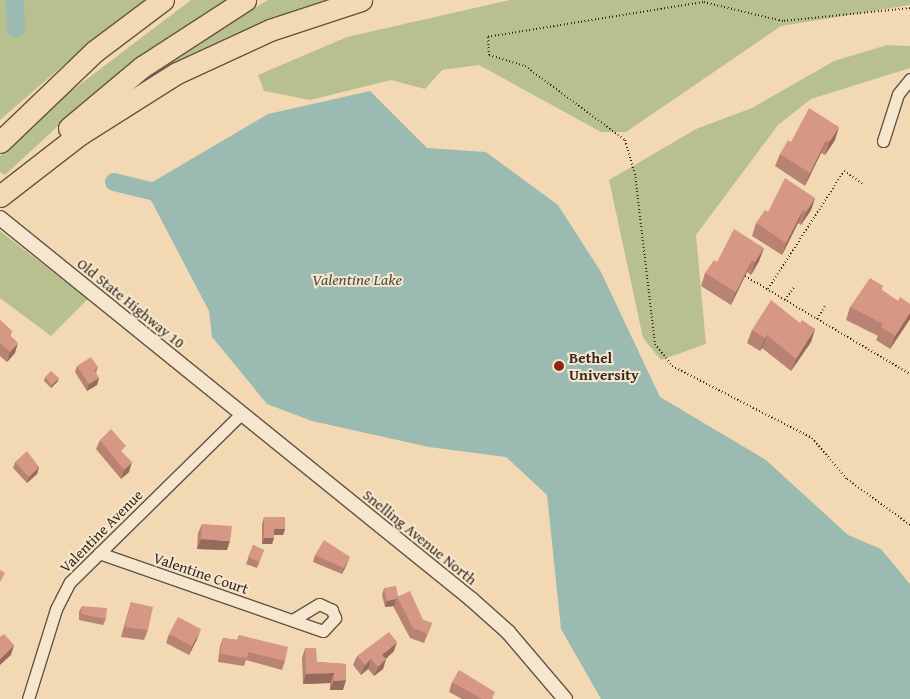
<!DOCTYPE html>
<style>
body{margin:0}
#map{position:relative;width:910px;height:699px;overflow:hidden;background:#f2d9b4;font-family:"Gentium Book Plus",serif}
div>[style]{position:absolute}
.green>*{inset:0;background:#b8c08f}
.water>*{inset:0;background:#9bbab2}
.river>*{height:18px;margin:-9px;padding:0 9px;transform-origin:9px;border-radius:9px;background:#9bbab2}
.path>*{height:2px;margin-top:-1px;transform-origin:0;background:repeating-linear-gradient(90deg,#35281e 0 1px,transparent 0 3.5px)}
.roads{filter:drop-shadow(1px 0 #645444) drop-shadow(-1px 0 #645444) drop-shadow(0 1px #645444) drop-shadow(0 -1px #645444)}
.minor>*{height:11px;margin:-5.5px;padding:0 5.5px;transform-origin:5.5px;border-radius:5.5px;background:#f7e6ce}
.tertiary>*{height:14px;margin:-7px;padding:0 7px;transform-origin:7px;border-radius:7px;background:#f7e6ce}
.motorway>*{height:21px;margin:-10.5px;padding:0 10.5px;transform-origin:10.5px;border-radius:10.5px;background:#f2d9b4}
.wall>*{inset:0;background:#b88372}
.shaded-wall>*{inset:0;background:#966a5c}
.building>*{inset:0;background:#d69884}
.dots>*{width:14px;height:14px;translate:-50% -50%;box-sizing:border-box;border:2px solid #f7e6ce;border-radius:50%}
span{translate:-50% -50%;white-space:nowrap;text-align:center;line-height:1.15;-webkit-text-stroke:4px #f7e6ce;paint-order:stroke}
.street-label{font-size:15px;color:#35281e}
.poi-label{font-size:15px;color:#35281e;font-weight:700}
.left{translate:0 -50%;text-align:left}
.water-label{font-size:16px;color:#4e4c43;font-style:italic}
</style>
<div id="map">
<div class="green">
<i style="clip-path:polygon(0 0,148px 0,74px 56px,0 120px)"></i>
<i style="clip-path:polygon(191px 0,228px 0,85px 101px,5px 175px,0 172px,0 156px,62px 98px)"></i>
<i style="clip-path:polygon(268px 0,336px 0,148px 82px,145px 78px,182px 51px)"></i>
<i style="clip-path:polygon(510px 0,910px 0,910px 5px,781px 26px,626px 132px,601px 132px,479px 65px,442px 70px,425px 89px,391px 80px,310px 100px,264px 91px,258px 75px,347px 37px)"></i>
<i style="clip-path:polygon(887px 45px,910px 46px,910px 68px,811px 99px,778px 125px,696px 235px,706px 344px,661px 360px,643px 338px,609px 180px,696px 129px,752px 108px,834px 61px)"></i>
<i style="clip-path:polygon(0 231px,88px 299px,51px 336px,0 298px)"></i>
</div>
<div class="water">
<i style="clip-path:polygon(370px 91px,427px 148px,486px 152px,558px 205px,601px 272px,660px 397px,766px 460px,848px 535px,881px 549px,910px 584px,910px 699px,601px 699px,561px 629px,547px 495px,506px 457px,429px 447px,312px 421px,267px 404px,212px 337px,209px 311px,144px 187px,268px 114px)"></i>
</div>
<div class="river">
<i style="left:15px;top:0;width:29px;rotate:88deg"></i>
<i style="left:114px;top:182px;width:55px;rotate:13.8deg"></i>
</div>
<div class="path">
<i style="left:910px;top:8px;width:128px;rotate:174.2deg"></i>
<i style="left:783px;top:21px;width:82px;rotate:-166.6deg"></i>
<i style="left:703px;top:2px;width:218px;rotate:170.8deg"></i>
<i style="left:488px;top:37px;width:18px;rotate:87deg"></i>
<i style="left:489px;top:55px;width:38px;rotate:17deg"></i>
<i style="left:525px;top:66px;width:124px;rotate:36.5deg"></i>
<i style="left:625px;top:140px;width:35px;rotate:74deg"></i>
<i style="left:635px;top:174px;width:171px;rotate:83.3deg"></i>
<i style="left:655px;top:344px;width:28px;rotate:52deg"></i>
<i style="left:672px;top:366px;width:157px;rotate:27.2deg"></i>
<i style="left:812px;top:438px;width:54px;rotate:49.5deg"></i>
<i style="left:847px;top:479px;width:78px;rotate:36.1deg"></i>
<i style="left:745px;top:276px;width:192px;rotate:30.7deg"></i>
<i style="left:768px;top:289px;width:140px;rotate:-57.2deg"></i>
<i style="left:844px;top:171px;width:22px;rotate:34deg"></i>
<i style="left:785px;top:300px;width:16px;rotate:-55deg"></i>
<i style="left:817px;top:319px;width:15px;rotate:-58deg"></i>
</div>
<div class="roads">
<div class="minor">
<i style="left:883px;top:141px;width:49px;rotate:-72.3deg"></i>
<i style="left:898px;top:94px;width:19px;rotate:-51deg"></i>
<i style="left:99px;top:553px;width:237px;rotate:19.2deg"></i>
<i style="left:323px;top:631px;width:18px;rotate:-47deg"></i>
<i style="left:335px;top:618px;width:9px;rotate:-111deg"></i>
<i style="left:332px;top:610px;width:14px;rotate:-155deg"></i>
<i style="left:319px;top:604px;width:29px;rotate:149deg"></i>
<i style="left:28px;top:699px;width:94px;rotate:-72.7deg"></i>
<i style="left:56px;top:609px;width:30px;rotate:-63deg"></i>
<i style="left:70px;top:582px;width:240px;rotate:-44.5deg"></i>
</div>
<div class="tertiary">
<i style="left:0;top:218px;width:606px;rotate:38.97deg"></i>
<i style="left:471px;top:599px;width:50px;rotate:41.7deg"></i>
<i style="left:508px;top:632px;width:88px;rotate:49.6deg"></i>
</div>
<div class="motorway">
<i style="left:69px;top:128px;width:95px;rotate:-39.9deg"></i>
<i style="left:142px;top:67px;width:123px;rotate:-33deg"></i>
<i style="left:0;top:142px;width:132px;rotate:-43.8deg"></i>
<i style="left:95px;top:51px;width:85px;rotate:-36.9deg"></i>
<i style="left:0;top:196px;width:101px;rotate:-37.8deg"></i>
<i style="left:80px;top:134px;width:115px;rotate:-32.2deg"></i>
<i style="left:177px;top:73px;width:102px;rotate:-24.8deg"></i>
<i style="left:270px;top:30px;width:96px;rotate:-18.2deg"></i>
</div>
</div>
<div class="wall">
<i style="clip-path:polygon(835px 140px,825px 155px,821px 153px,805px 186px,775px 166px,780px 154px,791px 142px)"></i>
<i style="clip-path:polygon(815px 198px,811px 210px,801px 225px,798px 223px,782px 255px,752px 236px,756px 223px,768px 212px)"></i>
<i style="clip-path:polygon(764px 248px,759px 261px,751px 275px,747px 272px,731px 305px,701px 286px,705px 273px,717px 262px)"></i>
<i style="clip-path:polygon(883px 286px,881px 290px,898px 301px,910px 304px,910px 319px,890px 349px,876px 340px,878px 336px,846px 320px,850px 307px)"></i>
<i style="clip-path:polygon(0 320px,12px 331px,10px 336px,15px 353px,7px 362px,0 356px)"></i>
<i style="clip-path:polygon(800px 323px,815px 329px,811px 342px,791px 371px,762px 348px,760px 351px,747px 343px,752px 330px)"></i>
<i style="clip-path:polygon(77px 366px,98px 367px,96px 373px,99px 378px,97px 385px,87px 391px,75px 372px)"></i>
<i style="clip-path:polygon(45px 377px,58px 381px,51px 388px,44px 381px)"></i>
<i style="clip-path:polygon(100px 440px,123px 453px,129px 472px,121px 479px,96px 449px)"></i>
<i style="clip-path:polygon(15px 462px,39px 467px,37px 474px,27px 483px,13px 468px)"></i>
<i style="clip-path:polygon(264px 517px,285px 529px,283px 535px,274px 535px,272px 544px,262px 544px,262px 524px)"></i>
<i style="clip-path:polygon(202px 524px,227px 550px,197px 549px,198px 533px)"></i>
<i style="clip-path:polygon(253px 545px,264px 550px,257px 568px,246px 564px)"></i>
<i style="clip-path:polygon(315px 555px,347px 564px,342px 574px,313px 562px)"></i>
<i style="clip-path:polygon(384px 588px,398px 596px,423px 620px,432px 623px,424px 643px,410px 638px,393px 606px,394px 606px,385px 607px,382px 595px)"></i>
<i style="clip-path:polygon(131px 602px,148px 630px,144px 640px,121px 637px,128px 612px)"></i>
<i style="clip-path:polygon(82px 606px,106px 619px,103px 625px,79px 620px,79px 612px)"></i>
<i style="clip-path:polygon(169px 634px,197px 639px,189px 655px,166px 643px)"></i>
<i style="clip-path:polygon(239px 635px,285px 661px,282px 670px,246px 660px,244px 666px,218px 662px,220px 646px,223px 638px,237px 640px)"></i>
<i style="clip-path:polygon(305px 648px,317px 662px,346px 664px,343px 690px,330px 690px,330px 683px,303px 684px,302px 658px)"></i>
<i style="clip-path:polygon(394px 651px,386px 659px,383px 669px,374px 676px,368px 669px,361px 675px,353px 665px,357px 656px)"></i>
<i style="clip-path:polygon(452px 682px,493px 699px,462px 699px,449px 692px)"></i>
</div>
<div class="shaded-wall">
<i style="clip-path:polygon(839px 127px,835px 140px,825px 155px,829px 142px)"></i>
<i style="clip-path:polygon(826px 140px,821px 153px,805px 186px,810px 173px)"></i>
<i style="clip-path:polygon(815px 198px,811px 210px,801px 225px,806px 212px)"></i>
<i style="clip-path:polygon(803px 210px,798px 223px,782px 255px,786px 243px)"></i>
<i style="clip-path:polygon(764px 248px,759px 261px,751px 275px,755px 262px)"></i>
<i style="clip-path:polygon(752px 260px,747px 272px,731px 305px,736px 292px)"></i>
<i style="clip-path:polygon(910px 313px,910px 319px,890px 349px,895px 336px)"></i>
<i style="clip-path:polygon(815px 329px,811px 342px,791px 371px,796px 359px)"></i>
<i style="clip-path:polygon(767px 335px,762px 348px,760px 351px,765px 338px)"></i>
<i style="clip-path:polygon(18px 343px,15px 353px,7px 362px,10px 352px)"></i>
<i style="clip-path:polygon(59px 378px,58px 381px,51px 388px,52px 385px)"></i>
<i style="clip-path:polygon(99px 378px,97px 385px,87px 391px,89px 384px)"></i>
<i style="clip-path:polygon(132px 462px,129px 472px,121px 479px,124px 470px)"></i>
<i style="clip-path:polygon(39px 467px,37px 474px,27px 483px,29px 477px)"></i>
<i style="clip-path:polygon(274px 529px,285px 529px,283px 535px,272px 535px)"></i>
<i style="clip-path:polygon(264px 538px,274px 538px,272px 544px,262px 544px)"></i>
<i style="clip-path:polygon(201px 539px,230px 541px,227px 550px,197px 549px)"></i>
<i style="clip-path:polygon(350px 557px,347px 564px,342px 574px,344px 568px)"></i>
<i style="clip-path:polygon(396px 599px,394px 606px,385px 607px,387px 601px)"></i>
<i style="clip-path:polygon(201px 629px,197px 639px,189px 655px,192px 646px)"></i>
<i style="clip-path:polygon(397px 642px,394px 651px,379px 665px,382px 655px)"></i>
<i style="clip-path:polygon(14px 645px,11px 655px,0 665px,0 659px)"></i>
<i style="clip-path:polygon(371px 659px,368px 669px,361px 675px,365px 665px)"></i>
<i style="clip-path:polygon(386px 659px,383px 669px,374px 676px,378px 667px)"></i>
<i style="clip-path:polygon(334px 673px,330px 683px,303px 684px,306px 674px)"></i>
<i style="clip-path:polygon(346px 680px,343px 690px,330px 690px,334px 681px)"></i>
</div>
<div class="building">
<i style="clip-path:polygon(809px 108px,839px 127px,829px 142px,826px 140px,810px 173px,780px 154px,788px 140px,791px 142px)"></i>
<i style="clip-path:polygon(785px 178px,815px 198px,806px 212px,803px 210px,786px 243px,756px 223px,765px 210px,768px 212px)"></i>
<i style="clip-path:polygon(734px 229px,764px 248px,755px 262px,752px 260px,736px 292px,705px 273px,714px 260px,717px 262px)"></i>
<i style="clip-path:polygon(870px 278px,883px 286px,881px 289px,898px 301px,900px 297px,910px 304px,910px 313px,895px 336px,881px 327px,883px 324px,850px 307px)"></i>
<i style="clip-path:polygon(771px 300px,800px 323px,802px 320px,815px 329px,796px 359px,767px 335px,765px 338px,752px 330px)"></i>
<i style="clip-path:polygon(0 320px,12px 331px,9px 334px,18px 343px,10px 352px,0 343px)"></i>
<i style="clip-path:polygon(91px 357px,98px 367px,94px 370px,99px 378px,89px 384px,77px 366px)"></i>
<i style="clip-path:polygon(51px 371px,59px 378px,52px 385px,45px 377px)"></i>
<i style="clip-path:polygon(111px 429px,126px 446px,121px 451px,132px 462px,124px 470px,100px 440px)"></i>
<i style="clip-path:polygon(27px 451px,39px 467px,29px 477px,15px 462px)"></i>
<i style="clip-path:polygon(264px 517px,285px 517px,285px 529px,274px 529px,274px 538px,264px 538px)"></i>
<i style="clip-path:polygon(202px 524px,232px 526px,230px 541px,201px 539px)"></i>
<i style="clip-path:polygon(324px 540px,350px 557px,344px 568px,315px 555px)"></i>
<i style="clip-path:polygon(253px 545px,264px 550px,259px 562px,248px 557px)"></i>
<i style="clip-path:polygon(0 570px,5px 573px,0 582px)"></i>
<i style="clip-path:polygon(396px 586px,398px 596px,397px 597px,396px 599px,387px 601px,384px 588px)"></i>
<i style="clip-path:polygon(410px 591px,423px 620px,432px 623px,428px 634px,413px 628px,397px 597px)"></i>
<i style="clip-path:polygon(131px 602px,153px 607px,148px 630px,125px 627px)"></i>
<i style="clip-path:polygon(82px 606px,107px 608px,106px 619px,81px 614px)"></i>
<i style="clip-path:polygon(178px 617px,201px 629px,192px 646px,169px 634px)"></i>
<i style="clip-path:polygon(389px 632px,397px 642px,382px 655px,386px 659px,378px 667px,371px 659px,365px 665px,357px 656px)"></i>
<i style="clip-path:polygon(4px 634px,14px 645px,0 659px,0 637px)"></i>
<i style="clip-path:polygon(239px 635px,288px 647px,285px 661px,248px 652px,247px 658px,220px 654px,223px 638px,238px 640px)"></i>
<i style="clip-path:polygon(305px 648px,316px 648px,317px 662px,346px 664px,346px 680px,334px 681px,334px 673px,306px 674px)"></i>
<i style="clip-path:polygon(459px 670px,495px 692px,492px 699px,482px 699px,452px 682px)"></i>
</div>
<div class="dots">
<i style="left:559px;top:366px;background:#8f2418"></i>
</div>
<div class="street-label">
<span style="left:131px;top:303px;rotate:39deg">Old State Highway 10</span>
<span style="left:101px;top:531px;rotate:-45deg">Valentine Avenue</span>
<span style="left:420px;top:537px;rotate:39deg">Snelling Avenue North</span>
<span style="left:201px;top:573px;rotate:19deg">Valentine Court</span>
</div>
<div class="poi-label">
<span class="left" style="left:569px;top:366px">Bethel<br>University</span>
</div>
<div class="water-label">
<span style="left:357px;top:279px">Valentine Lake</span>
</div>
</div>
